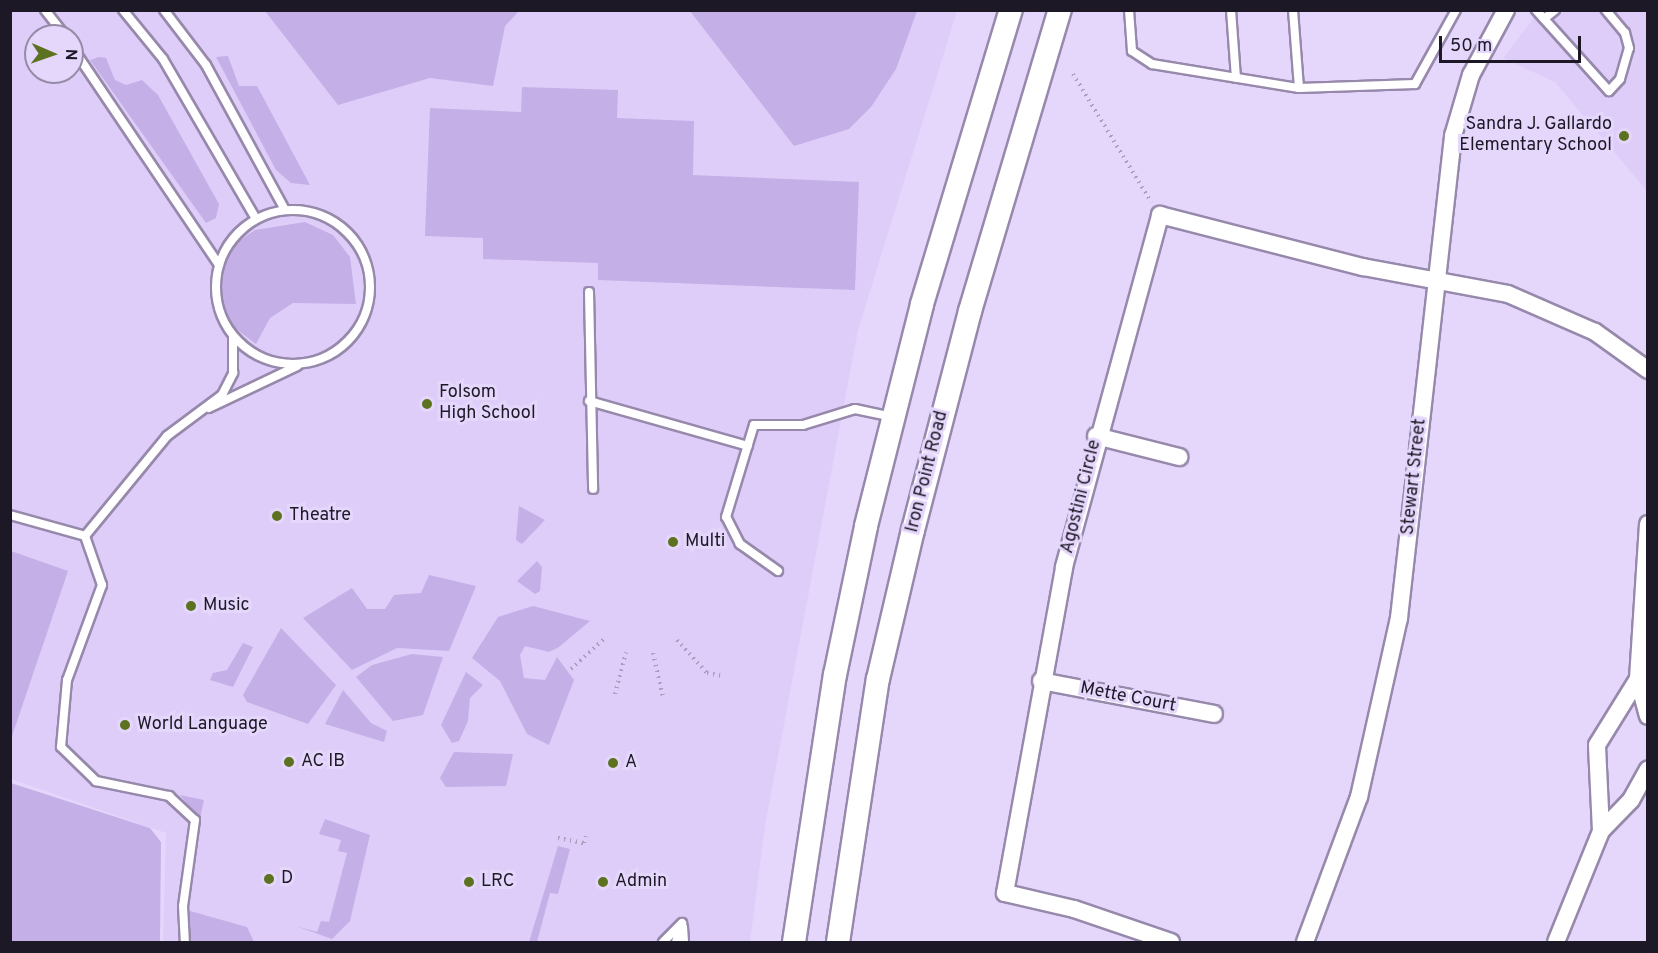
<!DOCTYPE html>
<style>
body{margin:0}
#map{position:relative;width:1658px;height:953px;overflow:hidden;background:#e5d7fc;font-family:Overpass,sans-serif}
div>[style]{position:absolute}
.built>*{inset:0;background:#decdf9}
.green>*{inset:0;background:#c5afe7}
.path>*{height:4px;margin-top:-2px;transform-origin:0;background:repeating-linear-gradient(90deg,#a89dba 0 1.5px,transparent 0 6px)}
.roads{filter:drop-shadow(2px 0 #9789ab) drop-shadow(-2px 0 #9789ab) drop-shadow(0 2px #9789ab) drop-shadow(0 -2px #9789ab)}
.lane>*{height:8px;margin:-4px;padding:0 4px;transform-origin:4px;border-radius:4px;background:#fff}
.lane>.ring{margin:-4px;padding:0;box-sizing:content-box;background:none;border:8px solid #fff;border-radius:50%}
.street>*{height:16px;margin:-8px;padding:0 8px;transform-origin:8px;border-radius:8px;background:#fff}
.secondary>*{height:22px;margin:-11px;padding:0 11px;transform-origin:11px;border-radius:11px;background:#fff}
.dots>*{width:16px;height:16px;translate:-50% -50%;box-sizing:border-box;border:3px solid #e5d7fc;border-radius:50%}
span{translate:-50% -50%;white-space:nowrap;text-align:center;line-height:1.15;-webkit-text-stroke:6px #e5d7fc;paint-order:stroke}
.poi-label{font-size:18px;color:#1d1825}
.right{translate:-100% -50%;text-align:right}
.left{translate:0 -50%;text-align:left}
.street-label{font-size:18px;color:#1d1825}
.frame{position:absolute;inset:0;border:12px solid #1d1825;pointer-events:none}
.north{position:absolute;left:24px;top:24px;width:60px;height:60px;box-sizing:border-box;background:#e5d7fc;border:2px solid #958ba6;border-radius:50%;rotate:92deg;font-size:16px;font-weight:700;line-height:24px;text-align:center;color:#1d1825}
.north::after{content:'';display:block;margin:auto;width:21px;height:27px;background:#5d7221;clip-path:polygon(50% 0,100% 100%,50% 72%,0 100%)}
.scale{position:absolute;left:1439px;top:36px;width:142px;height:27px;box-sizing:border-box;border:3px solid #1d1825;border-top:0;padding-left:8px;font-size:18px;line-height:21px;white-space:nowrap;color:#1d1825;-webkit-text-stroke:4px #e5d7fc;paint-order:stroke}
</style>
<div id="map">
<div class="built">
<i style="clip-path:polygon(evenodd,11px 11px,957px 11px,858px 330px,765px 826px,750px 942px,163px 942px,166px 833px,11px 779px,11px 11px,36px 36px,72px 36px,72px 72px,36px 72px,36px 36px)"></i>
<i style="clip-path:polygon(1539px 11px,1647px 11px,1647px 191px,1555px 82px,1503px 58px)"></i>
</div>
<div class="green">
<i style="clip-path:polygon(265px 11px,519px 11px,505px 26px,493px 86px,430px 78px,338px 105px)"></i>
<i style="clip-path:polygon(690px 11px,917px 11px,896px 69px,871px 107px,849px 129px,794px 146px)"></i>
<i style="clip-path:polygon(228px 56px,239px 86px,257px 86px,310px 185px,291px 183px,276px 170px,216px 57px)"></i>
<i style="clip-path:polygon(99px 57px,106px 58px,115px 80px,126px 85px,142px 80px,158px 95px,219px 204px,216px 218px,206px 223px,90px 60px)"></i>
<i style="clip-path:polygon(522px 87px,618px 90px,617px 118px,694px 121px,693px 175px,859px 182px,855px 290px,598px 280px,598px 263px,483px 259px,483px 238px,425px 236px,430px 108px,521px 112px)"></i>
<i style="clip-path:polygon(305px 222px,333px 235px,350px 257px,356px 304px,293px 303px,270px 318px,256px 344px,231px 325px,222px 306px,221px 275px,227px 258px,239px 241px,255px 230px)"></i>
<i style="clip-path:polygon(519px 506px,545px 520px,522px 544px,516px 540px)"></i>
<i style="clip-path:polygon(11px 551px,68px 571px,11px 739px,10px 551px)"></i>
<i style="clip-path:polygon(537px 561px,542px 567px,540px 591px,535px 594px,517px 581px)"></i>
<i style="clip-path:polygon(429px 575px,476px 586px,449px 651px,397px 648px,352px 670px,303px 618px,352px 588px,367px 609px,385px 609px,394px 595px,421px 593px)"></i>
<i style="clip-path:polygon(533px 606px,590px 621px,559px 647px,549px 652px,525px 646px,520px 655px,524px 678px,545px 680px,557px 657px,574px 680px,549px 745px,527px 734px,500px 681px,472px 658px,498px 617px)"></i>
<i style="clip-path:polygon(281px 628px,336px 685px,308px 724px,247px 702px,243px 695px)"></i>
<i style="clip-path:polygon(243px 643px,253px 647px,233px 687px,210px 680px,213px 673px,227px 670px)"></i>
<i style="clip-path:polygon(412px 654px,443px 657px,423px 715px,393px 721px,356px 677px,372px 665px)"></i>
<i style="clip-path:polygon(466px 672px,483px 685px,470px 698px,468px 721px,459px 741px,452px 743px,441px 725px)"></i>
<i style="clip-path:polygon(343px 690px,371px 723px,387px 731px,384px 742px,325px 724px)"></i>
<i style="clip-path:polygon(454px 752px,513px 754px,506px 786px,446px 787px,440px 778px)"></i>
<i style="clip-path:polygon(11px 783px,150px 828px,161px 842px,160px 942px,11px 942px)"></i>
<i style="clip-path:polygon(180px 795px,204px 800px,199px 822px,197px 816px)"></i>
<i style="clip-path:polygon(325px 819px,370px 835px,350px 921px,332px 939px,296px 926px,317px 932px,321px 921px,329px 922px,347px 853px,338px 851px,341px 840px,319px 834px)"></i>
<i style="clip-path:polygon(558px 846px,570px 849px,558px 894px,550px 893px,537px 942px,529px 942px)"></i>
<i style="clip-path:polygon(190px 911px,247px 927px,254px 942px,189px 942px)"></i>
</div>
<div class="path">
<i style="left:1073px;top:74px;width:150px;rotate:58.6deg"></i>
<i style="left:677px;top:640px;width:45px;rotate:47.7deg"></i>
<i style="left:707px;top:673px;width:16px;rotate:11deg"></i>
<i style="left:653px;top:653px;width:45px;rotate:77.2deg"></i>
<i style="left:571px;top:669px;width:45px;rotate:-42.3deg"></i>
<i style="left:615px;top:694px;width:43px;rotate:-75.3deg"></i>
<i style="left:558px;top:838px;width:26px;rotate:11deg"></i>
<i style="left:584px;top:843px;width:7px;rotate:-74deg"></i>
</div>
<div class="roads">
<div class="lane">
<i style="left:45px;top:10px;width:33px;rotate:52deg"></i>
<i style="left:123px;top:10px;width:63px;rotate:50.8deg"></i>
<i style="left:163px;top:59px;width:185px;rotate:59.8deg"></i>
<i style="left:164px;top:10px;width:69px;rotate:52.6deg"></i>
<i style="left:206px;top:65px;width:165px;rotate:61.4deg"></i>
<i style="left:1129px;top:10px;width:41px;rotate:85.8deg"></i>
<i style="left:1132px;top:51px;width:24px;rotate:33deg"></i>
<i style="left:1152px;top:64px;width:149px;rotate:9.3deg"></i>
<i style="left:1299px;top:88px;width:116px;rotate:-2deg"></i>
<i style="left:1415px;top:84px;width:85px;rotate:-61deg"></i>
<i style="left:1231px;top:10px;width:68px;rotate:85.8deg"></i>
<i style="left:1293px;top:10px;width:78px;rotate:85.6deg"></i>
<i style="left:1536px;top:10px;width:109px;rotate:48deg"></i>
<i style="left:1609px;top:91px;width:16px;rotate:-47deg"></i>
<i style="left:1620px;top:79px;width:32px;rotate:-74deg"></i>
<i style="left:1629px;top:48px;width:16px;rotate:-105deg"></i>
<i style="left:1625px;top:33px;width:30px;rotate:-130deg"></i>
<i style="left:1544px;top:19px;width:14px;rotate:-39deg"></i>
<i style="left:72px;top:47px;width:263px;rotate:56deg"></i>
<i class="ring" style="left:216px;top:210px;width:146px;height:146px"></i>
<i style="left:589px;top:292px;width:197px;rotate:88.8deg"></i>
<i style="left:589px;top:401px;width:165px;rotate:15.8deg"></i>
<i style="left:209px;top:408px;width:98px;rotate:-25.5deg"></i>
<i style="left:10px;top:515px;width:78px;rotate:15.6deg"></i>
<i style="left:85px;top:536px;width:129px;rotate:-50.6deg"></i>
<i style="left:167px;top:436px;width:69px;rotate:-36.7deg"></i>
<i style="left:222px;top:395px;width:25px;rotate:-63deg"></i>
<i style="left:233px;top:373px;width:36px;rotate:-90deg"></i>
<i style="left:85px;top:536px;width:52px;rotate:70.9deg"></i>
<i style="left:102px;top:585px;width:101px;rotate:110.2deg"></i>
<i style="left:67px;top:680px;width:67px;rotate:95.1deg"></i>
<i style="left:61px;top:747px;width:49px;rotate:44.2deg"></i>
<i style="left:96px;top:781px;width:75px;rotate:11.6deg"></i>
<i style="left:169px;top:796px;width:35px;rotate:43deg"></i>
<i style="left:195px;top:820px;width:87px;rotate:97.9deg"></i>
<i style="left:183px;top:906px;width:36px;rotate:87deg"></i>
<i style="left:778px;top:571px;width:47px;rotate:-144.6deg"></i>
<i style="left:740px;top:544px;width:30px;rotate:-117deg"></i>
<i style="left:726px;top:517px;width:96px;rotate:-73.1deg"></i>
<i style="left:754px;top:425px;width:49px"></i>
<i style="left:803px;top:425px;width:54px;rotate:-17.1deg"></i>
<i style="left:855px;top:409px;width:38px;rotate:12deg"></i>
<i style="left:683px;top:927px;width:15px;rotate:86deg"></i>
<i style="left:663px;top:942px;width:27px;rotate:-45deg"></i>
<i style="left:676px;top:942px;width:19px;rotate:-72deg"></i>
</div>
<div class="street">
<i style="left:1096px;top:436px;width:86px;rotate:14.2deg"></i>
<i style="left:1648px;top:524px;width:155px;rotate:93.7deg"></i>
<i style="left:1638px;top:679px;width:38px;rotate:75deg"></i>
<i style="left:1041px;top:681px;width:176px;rotate:10.8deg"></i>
<i style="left:1601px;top:831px;width:86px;rotate:-92.7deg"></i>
<i style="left:1597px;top:745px;width:78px;rotate:-58.2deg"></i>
<i style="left:1171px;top:942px;width:102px;rotate:-161.2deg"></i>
<i style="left:1074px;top:909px;width:71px;rotate:-166.9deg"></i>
<i style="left:1005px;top:893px;width:331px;rotate:-79.7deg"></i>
<i style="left:1064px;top:567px;width:365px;rotate:-74.7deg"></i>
<i style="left:1160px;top:215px;width:210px;rotate:14.4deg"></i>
<i style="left:1363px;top:267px;width:147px;rotate:10.5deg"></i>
<i style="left:1508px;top:294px;width:95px;rotate:23.6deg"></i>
<i style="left:1595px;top:332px;width:65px;rotate:35.6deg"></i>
<i style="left:1305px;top:942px;width:155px;rotate:-69.6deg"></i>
<i style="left:1359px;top:797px;width:183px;rotate:-77.4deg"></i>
<i style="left:1399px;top:618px;width:485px;rotate:-83.6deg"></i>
<i style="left:1453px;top:136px;width:64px;rotate:-73.6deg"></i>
<i style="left:1471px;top:75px;width:74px;rotate:-61.7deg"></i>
<i style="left:1556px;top:942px;width:120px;rotate:-67.9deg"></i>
<i style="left:1601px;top:831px;width:43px;rotate:-45.9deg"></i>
<i style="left:1631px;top:800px;width:35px;rotate:-61deg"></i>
</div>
<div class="secondary">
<i style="left:794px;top:942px;width:270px;rotate:-81.3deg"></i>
<i style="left:835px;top:675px;width:152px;rotate:-78.2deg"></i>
<i style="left:866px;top:526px;width:229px;rotate:-75.8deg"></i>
<i style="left:922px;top:304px;width:307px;rotate:-73.2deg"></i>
<i style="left:838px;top:942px;width:266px;rotate:-81.4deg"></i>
<i style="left:878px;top:679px;width:153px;rotate:-76.8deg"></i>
<i style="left:913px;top:530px;width:226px;rotate:-75.4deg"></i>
<i style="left:970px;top:311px;width:314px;rotate:-73.4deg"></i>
</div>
</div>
<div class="dots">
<i style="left:1624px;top:136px;background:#5d7221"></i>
<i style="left:427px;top:404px;background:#5d7221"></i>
<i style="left:277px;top:516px;background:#5d7221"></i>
<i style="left:673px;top:542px;background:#5d7221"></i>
<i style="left:191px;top:606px;background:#5d7221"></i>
<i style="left:125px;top:725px;background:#5d7221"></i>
<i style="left:289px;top:762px;background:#5d7221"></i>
<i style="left:613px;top:763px;background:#5d7221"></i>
<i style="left:269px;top:879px;background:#5d7221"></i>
<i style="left:469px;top:882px;background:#5d7221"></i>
<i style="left:603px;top:882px;background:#5d7221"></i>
</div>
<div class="poi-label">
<span class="right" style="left:1612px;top:136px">Sandra J. Gallardo<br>Elementary School</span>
<span class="left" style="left:439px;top:404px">Folsom<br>High School</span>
<span class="left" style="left:289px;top:516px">Theatre</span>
<span class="left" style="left:685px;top:542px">Multi</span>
<span class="left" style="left:203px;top:606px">Music</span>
<span class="left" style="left:137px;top:725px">World Language</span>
<span class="left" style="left:301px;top:762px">AC IB</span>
<span class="left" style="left:625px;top:763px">A</span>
<span class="left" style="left:281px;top:879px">D</span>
<span class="left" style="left:481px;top:882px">LRC</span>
<span class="left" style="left:615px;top:882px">Admin</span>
</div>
<div class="street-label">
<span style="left:928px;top:472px;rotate:-76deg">Iron Point Road</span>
<span style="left:1415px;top:477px;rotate:-84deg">Stewart Street</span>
<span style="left:1082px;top:497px;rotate:-76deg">Agostini Circle</span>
<span style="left:1128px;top:698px;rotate:11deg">Mette Court</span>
</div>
<div class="frame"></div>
<div class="north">N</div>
<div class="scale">50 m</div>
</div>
